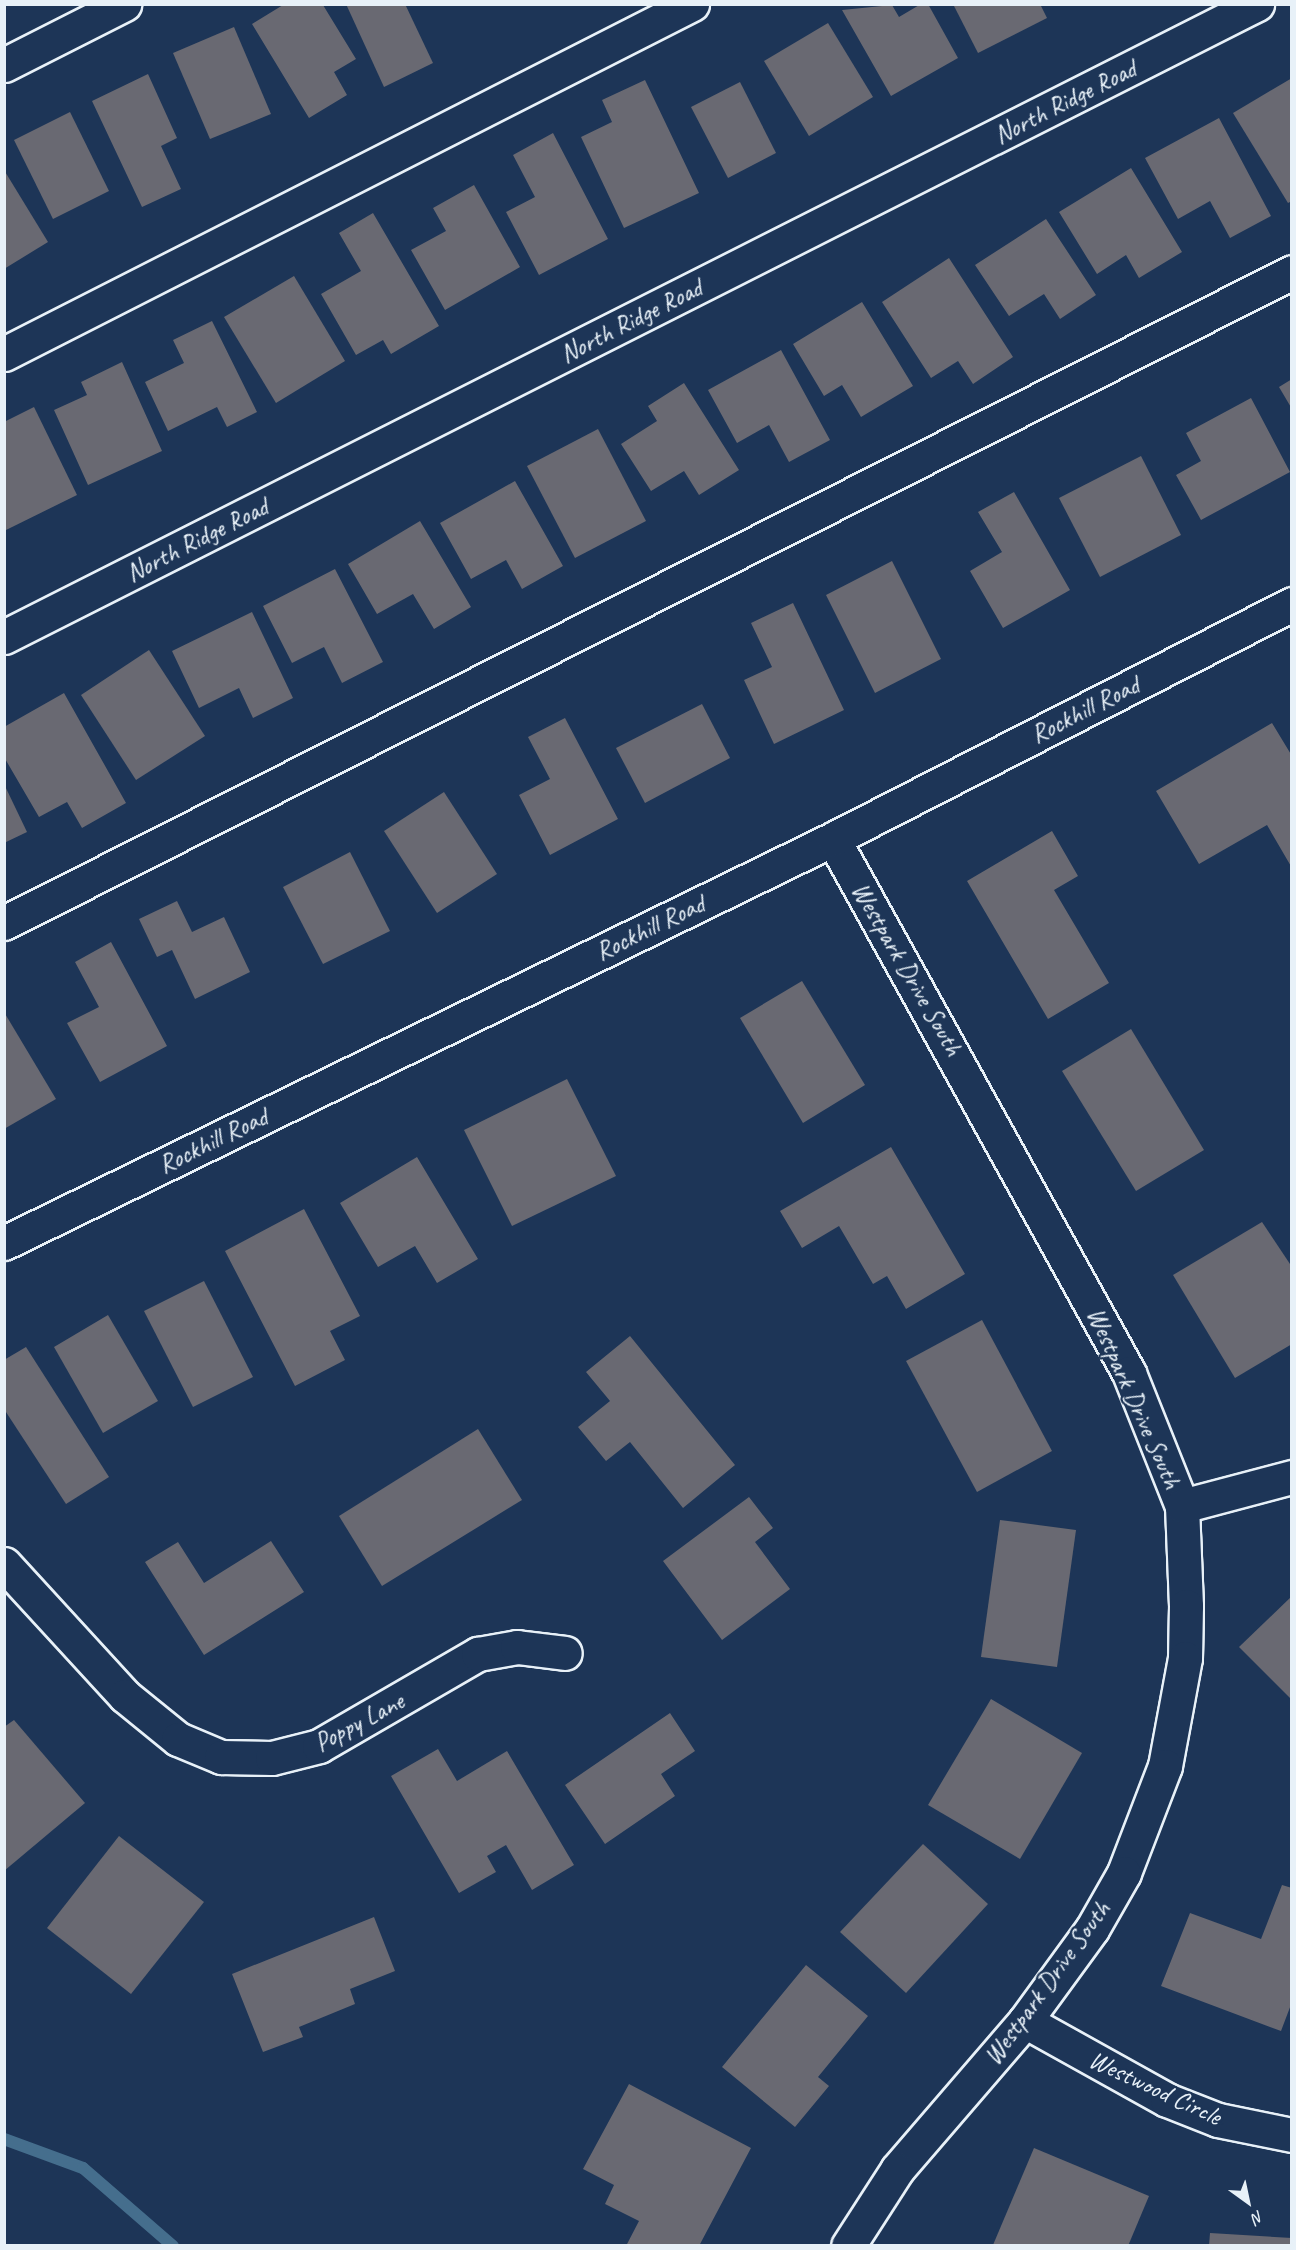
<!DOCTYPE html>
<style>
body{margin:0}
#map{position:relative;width:1296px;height:2250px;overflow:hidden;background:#1d3557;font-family:Caveat,sans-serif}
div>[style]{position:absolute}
.stream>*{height:12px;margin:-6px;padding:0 6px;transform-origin:6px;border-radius:6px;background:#456e8d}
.building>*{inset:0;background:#696972}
.roads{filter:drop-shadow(2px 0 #e8f1f8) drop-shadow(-2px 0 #e8f1f8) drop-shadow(0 2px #e8f1f8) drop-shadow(0 -2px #e8f1f8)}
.minor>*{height:33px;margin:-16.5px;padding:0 16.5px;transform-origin:16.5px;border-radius:16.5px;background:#1d3557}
span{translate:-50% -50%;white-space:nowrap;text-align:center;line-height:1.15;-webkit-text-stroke:4.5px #1d3557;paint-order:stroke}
.street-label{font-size:26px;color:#e8f1f8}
.frame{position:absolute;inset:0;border:6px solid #e8f1f8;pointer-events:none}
.north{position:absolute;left:1218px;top:2172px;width:60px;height:60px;-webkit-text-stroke:4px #1d3557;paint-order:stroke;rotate:147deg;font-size:16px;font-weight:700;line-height:24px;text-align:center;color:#e8f1f8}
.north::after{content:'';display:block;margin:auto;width:21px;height:27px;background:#e8f1f8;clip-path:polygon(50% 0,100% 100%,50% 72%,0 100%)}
</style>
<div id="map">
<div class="stream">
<i style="left:4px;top:2139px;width:84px;rotate:20.2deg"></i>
<i style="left:83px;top:2168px;width:119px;rotate:40.9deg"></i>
</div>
<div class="building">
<i style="clip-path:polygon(346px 4px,405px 4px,433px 63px,384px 87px)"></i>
<i style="clip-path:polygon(921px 4px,928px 4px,958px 58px,891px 96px,842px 10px,892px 5px,899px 17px)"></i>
<i style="clip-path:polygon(953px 4px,1040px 4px,1047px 18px,978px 53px)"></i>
<i style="clip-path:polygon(283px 5px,323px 5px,356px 59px,334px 72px,347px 95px,309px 118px,252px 24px)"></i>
<i style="clip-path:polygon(828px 23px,873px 97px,809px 136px,764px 61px)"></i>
<i style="clip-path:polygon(234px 27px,271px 114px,210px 139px,173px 53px)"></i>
<i style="clip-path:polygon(148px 74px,177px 138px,161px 146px,181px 189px,142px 207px,92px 101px)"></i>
<i style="clip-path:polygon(1292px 78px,1292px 201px,1288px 203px,1233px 113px)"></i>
<i style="clip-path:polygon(645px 80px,699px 193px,624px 228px,581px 137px,612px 122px,602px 100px)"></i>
<i style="clip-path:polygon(740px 82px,776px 153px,728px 178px,691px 107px)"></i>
<i style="clip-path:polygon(70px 112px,109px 191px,53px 219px,14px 140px)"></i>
<i style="clip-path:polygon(1219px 118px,1271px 216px,1230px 238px,1210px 201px,1178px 219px,1145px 158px)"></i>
<i style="clip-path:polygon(553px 133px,608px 239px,539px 275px,506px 212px,535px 197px,513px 155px)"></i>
<i style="clip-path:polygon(1131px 168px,1182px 252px,1139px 278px,1126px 255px,1097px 274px,1059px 212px)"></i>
<i style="clip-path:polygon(4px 170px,48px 242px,4px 269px)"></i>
<i style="clip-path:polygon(474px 185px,520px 267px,445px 310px,411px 250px,446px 231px,433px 208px)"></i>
<i style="clip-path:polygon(373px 213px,439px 326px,391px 354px,383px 340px,356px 355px,321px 294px,361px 271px,339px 233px)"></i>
<i style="clip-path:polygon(1046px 219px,1096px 295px,1060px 319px,1044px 294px,1009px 316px,975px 265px)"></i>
<i style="clip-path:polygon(949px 258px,1013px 357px,973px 384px,958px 361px,931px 378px,882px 302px)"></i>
<i style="clip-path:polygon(294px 276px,345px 361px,276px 403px,224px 317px)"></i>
<i style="clip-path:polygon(862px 302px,913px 386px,861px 417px,842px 385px,824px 396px,793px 344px)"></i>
<i style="clip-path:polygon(212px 321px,257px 412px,227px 427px,217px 407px,168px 431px,145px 382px,184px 363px,173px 340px)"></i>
<i style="clip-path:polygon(781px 350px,830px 440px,789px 462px,769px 425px,737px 443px,708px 390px)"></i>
<i style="clip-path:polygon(122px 362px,162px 451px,88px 485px,54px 410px,87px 395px,81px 382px)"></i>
<i style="clip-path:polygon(1292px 379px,1292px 409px,1279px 387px)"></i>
<i style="clip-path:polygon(684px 383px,739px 470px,699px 495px,684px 471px,651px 491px,621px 444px,657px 421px,648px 406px)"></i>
<i style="clip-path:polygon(1251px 398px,1290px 472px,1201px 520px,1176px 475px,1201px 461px,1186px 433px)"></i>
<i style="clip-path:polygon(34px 407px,77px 495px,4px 531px,4px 422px)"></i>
<i style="clip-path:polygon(598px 429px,646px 521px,575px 558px,527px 466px)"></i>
<i style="clip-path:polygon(1141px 456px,1181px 535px,1100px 577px,1059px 498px)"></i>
<i style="clip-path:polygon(515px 481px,563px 566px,522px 589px,506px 560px,471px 579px,440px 523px)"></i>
<i style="clip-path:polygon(1014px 492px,1070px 590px,1003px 628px,970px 571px,1002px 552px,978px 512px)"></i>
<i style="clip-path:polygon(420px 521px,471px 607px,434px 629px,413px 594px,377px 614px,348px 564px)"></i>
<i style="clip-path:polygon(892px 561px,941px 659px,875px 693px,826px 595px)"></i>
<i style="clip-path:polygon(335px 569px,383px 662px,342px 683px,324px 647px,292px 663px,263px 606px)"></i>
<i style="clip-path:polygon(793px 603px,844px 710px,774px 744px,744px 680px,772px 667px,751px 623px)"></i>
<i style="clip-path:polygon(252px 612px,293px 698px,253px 718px,239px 688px,199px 708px,172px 651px)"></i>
<i style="clip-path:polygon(149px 650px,205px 736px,136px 780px,81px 695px)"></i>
<i style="clip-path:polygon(64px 693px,126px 803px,82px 828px,67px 802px,39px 817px,4px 757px,4px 727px)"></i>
<i style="clip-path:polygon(702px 704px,730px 758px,645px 803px,616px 748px)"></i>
<i style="clip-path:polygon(565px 718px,618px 819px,550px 855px,519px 795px,550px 779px,528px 737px)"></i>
<i style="clip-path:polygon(1272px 723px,1292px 756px,1292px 868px,1267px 825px,1199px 864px,1156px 791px)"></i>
<i style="clip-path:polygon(4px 784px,27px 832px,4px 843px)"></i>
<i style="clip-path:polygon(444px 792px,497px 874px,437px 913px,384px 831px)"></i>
<i style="clip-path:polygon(1052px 831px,1078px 876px,1054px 890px,1109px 983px,1048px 1019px,967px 881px)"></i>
<i style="clip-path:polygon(350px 852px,390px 931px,323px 964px,283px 887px)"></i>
<i style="clip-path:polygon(177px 901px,192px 932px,224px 917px,250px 972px,195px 999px,172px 950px,157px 957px,139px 919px)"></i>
<i style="clip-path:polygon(111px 942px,167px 1046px,100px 1082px,67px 1023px,99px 1007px,75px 962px)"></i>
<i style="clip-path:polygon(802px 981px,865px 1085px,803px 1123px,740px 1018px)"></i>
<i style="clip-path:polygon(4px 1012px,56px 1099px,4px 1129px)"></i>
<i style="clip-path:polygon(1131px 1029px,1204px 1150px,1136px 1191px,1062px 1071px)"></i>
<i style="clip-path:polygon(567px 1079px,616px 1176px,512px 1226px,464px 1130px)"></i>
<i style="clip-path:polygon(891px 1147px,965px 1274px,906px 1309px,887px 1276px,873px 1284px,839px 1226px,802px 1248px,780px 1211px)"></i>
<i style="clip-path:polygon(417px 1157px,478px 1259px,437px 1283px,415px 1246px,378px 1267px,340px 1203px)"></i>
<i style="clip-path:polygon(304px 1209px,360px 1316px,330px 1331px,345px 1360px,295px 1386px,225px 1251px)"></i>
<i style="clip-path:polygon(1262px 1222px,1292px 1267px,1292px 1344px,1235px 1378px,1173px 1275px)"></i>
<i style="clip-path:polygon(204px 1281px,253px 1377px,193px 1407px,144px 1311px)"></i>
<i style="clip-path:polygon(108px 1315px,158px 1401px,103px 1433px,54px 1347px)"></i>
<i style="clip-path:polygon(982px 1320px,1052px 1451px,977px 1492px,906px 1361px)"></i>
<i style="clip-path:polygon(630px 1336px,735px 1465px,683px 1508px,630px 1442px,606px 1461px,578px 1427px,610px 1401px,586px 1372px)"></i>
<i style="clip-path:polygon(26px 1347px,109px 1477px,66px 1504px,4px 1409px,4px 1360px)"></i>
<i style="clip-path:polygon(478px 1429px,522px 1500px,382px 1586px,339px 1516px)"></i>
<i style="clip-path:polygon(749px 1497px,773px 1528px,755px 1542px,790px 1589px,722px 1640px,663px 1561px)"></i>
<i style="clip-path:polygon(1000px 1520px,1076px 1530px,1057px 1667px,981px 1657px)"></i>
<i style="clip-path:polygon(271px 1541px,304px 1592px,204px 1655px,145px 1562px,178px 1542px,204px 1583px)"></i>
<i style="clip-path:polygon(1292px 1596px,1292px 1700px,1239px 1647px)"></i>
<i style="clip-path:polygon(991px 1699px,1082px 1753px,1020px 1859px,928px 1805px)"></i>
<i style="clip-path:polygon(670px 1713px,695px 1751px,661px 1774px,675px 1796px,605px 1844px,565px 1785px)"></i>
<i style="clip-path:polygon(14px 1720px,85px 1803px,4px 1871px,4px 1727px)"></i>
<i style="clip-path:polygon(438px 1749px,457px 1781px,507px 1751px,574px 1865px,532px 1890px,506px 1845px,487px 1856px,496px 1872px,459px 1893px,391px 1776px)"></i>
<i style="clip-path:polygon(119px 1836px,204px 1902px,131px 1994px,47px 1928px)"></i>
<i style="clip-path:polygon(923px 1844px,988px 1904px,906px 1993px,840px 1932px)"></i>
<i style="clip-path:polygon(1282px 1885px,1292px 1888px,1292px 2002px,1281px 2031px,1161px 1986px,1190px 1913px,1261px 1939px)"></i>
<i style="clip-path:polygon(374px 1917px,395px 1971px,350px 1989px,355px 2004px,299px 2027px,303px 2037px,263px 2052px,232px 1974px)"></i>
<i style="clip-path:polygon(806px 1965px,868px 2016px,818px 2077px,829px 2086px,795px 2127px,722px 2067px)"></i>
<i style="clip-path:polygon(629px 2084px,751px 2148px,699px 2246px,626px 2246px,639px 2221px,605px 2204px,614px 2185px,583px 2169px)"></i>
<i style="clip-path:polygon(1034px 2148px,1149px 2196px,1128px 2246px,993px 2245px)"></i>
<i style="clip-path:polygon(1210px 2233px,1292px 2238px,1292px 2246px,1209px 2246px)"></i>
</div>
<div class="roads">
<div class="minor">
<i style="left:4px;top:65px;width:135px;rotate:-26.9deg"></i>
<i style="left:4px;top:354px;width:772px;rotate:-26.96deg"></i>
<i style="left:4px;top:637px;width:1404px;rotate:-26.8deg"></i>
<i style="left:833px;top:839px;width:611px;rotate:61deg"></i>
<i style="left:1129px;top:1373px;width:143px;rotate:68.3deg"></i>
<i style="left:1182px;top:1506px;width:100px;rotate:87.7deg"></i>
<i style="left:1186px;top:1606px;width:52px;rotate:91.1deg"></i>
<i style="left:1185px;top:1658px;width:110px;rotate:100.5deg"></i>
<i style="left:1165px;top:1766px;width:115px;rotate:111deg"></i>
<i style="left:1124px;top:1873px;width:64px;rotate:119.7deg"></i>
<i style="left:1092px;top:1929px;width:114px;rotate:126.1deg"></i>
<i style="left:1025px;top:2021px;width:196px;rotate:130.7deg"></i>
<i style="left:897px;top:2170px;width:90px;rotate:122.8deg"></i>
<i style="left:4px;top:923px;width:1443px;rotate:-26.81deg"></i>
<i style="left:4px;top:1243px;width:922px;rotate:-25.98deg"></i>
<i style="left:833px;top:839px;width:516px;rotate:-27.11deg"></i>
<i style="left:1182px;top:1506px;width:114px;rotate:-14.8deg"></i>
<i style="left:4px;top:1564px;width:179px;rotate:47.5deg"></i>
<i style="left:125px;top:1696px;width:68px;rotate:39.1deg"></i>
<i style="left:178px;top:1739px;width:47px;rotate:22.7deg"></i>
<i style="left:221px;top:1757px;width:51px;rotate:1.1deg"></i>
<i style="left:272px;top:1758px;width:49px;rotate:-14.3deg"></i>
<i style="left:319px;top:1746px;width:184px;rotate:-30.1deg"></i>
<i style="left:478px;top:1654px;width:40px;rotate:-10deg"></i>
<i style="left:517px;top:1647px;width:48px;rotate:7.1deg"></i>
<i style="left:1025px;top:2021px;width:162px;rotate:29.1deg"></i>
<i style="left:1167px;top:2100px;width:55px;rotate:21.4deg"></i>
<i style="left:1218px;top:2120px;width:76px;rotate:11.5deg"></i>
</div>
</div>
<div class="street-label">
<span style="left:1065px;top:102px;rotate:-27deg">North Ridge Road</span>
<span style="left:631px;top:321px;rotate:-27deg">North Ridge Road</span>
<span style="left:197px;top:540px;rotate:-27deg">North Ridge Road</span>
<span style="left:1085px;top:710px;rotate:-27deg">Rockhill Road</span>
<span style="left:650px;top:928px;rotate:-26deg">Rockhill Road</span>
<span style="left:907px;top:969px;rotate:60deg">Westpark Drive South</span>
<span style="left:213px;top:1141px;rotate:-26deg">Rockhill Road</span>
<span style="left:1134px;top:1398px;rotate:66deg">Westpark Drive South</span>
<span style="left:359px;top:1722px;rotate:-28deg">Poppy Lane</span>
<span style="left:1047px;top:1983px;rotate:-54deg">Westpark Drive South</span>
<span style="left:1155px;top:2088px;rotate:25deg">Westwood Circle</span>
</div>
<div class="frame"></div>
<div class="north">N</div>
</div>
